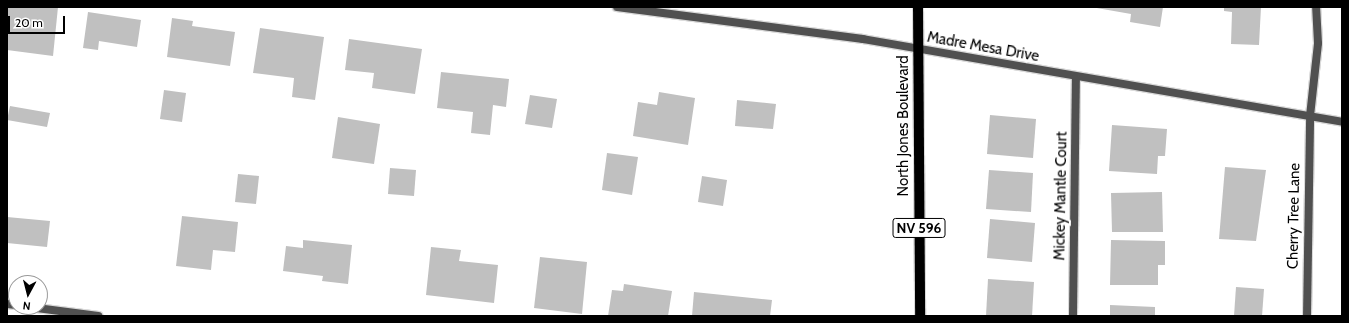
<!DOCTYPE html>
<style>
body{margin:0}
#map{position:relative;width:1349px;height:323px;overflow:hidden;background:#fff;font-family:Cabin,sans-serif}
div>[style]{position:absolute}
.building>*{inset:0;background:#c0c0c0}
.roads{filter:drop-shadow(1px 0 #dbdbdb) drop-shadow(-1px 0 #dbdbdb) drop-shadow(0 1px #dbdbdb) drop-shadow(0 -1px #dbdbdb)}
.lane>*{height:8px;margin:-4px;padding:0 4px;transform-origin:4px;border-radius:4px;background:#505050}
.street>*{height:8px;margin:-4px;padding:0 4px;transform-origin:4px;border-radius:4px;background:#505050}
.primary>*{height:10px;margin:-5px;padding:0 5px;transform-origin:5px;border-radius:5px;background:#000}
span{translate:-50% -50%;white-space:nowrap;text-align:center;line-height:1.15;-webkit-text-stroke:4px #fff;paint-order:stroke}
.shield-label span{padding:1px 3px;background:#fff;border:1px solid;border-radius:3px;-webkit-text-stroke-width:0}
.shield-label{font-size:14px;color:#000;font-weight:700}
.street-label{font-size:15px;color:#000}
.frame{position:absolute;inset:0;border:8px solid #000;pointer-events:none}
.north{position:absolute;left:8px;top:275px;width:40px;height:40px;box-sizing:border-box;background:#fff;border:1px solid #999;border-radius:50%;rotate:187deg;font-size:11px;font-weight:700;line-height:16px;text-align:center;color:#000}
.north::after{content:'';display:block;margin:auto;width:14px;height:18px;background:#000;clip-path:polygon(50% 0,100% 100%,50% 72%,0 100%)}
.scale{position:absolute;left:8px;top:16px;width:57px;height:18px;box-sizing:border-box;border:2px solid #000;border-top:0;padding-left:5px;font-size:12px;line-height:14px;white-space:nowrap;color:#000;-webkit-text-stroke:3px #fff;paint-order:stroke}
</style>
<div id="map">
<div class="building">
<i style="clip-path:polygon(7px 7px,58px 7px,53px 56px,7px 50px)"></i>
<i style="clip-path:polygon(1091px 7px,1163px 7px,1160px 27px,1130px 22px,1131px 14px)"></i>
<i style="clip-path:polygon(1224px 7px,1261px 7px,1259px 45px,1231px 44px,1232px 12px,1224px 11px)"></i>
<i style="clip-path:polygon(88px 12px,141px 20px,137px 47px,99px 41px,98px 50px,83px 48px)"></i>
<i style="clip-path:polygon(172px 18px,193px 21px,192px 26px,235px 32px,230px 66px,167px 57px)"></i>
<i style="clip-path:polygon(260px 28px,324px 37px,315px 100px,292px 97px,294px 78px,253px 73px)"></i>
<i style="clip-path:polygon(349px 39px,422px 49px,415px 94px,372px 88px,374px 73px,345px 70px)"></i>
<i style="clip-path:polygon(441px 72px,509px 79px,506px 107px,493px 105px,490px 135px,471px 133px,473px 112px,437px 108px)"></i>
<i style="clip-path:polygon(164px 90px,186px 93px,182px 122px,160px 119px)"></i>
<i style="clip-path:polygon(659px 92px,695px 98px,688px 145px,633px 136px,638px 102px,657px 105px)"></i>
<i style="clip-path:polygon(530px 95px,557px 99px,552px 128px,525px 124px)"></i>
<i style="clip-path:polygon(737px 100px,776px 104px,773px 129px,735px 126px)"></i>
<i style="clip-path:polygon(10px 106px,50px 113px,47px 127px,7px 120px)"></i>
<i style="clip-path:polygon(990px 115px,1036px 119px,1033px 158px,987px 154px)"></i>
<i style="clip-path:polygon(338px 117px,380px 124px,374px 164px,332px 158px)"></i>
<i style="clip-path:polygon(1112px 125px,1167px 129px,1165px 156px,1158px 156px,1157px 174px,1109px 171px)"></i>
<i style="clip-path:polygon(607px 153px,638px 157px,632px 195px,602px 190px)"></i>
<i style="clip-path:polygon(1225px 167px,1266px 170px,1256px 241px,1219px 239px)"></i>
<i style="clip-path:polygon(390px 168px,416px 170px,414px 196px,388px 194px)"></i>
<i style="clip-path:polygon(989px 170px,1033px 173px,1031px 212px,986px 209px)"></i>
<i style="clip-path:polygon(238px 174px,259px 176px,256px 204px,235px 202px)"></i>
<i style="clip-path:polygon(702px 176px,727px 180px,723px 206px,698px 202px)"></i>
<i style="clip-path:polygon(1162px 192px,1163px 232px,1112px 232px,1111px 193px)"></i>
<i style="clip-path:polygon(182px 216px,238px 222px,235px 252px,213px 250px,211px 270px,176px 266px)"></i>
<i style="clip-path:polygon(7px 217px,50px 221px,47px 247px,7px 243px)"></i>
<i style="clip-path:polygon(990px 219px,1035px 223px,1032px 262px,987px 258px)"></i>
<i style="clip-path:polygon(303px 240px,352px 245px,348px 284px,322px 281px,323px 276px,283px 271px,286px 246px,303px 248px)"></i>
<i style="clip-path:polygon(1111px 240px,1165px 241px,1165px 265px,1158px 265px,1158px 285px,1110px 285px)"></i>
<i style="clip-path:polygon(431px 247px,461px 250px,459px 261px,498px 265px,494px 303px,426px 295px)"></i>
<i style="clip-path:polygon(540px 257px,587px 262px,582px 314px,534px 308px)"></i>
<i style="clip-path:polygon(988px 279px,1034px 282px,1032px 316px,986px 316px)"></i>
<i style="clip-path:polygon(624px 284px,672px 291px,668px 316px,608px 316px,612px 290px,623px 291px)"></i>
<i style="clip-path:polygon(1236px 287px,1264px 289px,1262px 316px,1234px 316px)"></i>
<i style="clip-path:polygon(694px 292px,772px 300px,770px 316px,692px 316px)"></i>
<i style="clip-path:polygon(1110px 305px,1155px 307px,1155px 316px,1110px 316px)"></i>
</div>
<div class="roads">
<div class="lane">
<i style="left:1310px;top:116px;width:73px;rotate:-83.7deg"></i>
<i style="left:1318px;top:43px;width:36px;rotate:-93deg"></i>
</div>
<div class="street">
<i style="left:617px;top:7px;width:248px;rotate:7.4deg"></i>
<i style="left:863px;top:39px;width:486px;rotate:9.8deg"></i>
<i style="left:7px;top:304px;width:9px;rotate:6deg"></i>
<i style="left:29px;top:307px;width:70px;rotate:7.4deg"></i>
<i style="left:1073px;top:316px;width:239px;rotate:-89.3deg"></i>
<i style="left:1307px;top:316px;width:200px;rotate:-89.1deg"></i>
</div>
<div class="primary">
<i style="left:918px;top:7px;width:309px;rotate:89.6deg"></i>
</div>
</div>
<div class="shield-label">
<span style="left:919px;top:228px">NV 596</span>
</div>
<div class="street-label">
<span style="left:983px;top:47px;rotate:10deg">Madre Mesa Drive</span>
<span style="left:904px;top:126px;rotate:-90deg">North Jones Boulevard</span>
<span style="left:1061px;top:196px;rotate:-89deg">Mickey Mantle Court</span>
<span style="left:1294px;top:216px;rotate:-89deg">Cherry Tree Lane</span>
</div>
<div class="frame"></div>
<div class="north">N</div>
<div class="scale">20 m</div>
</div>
